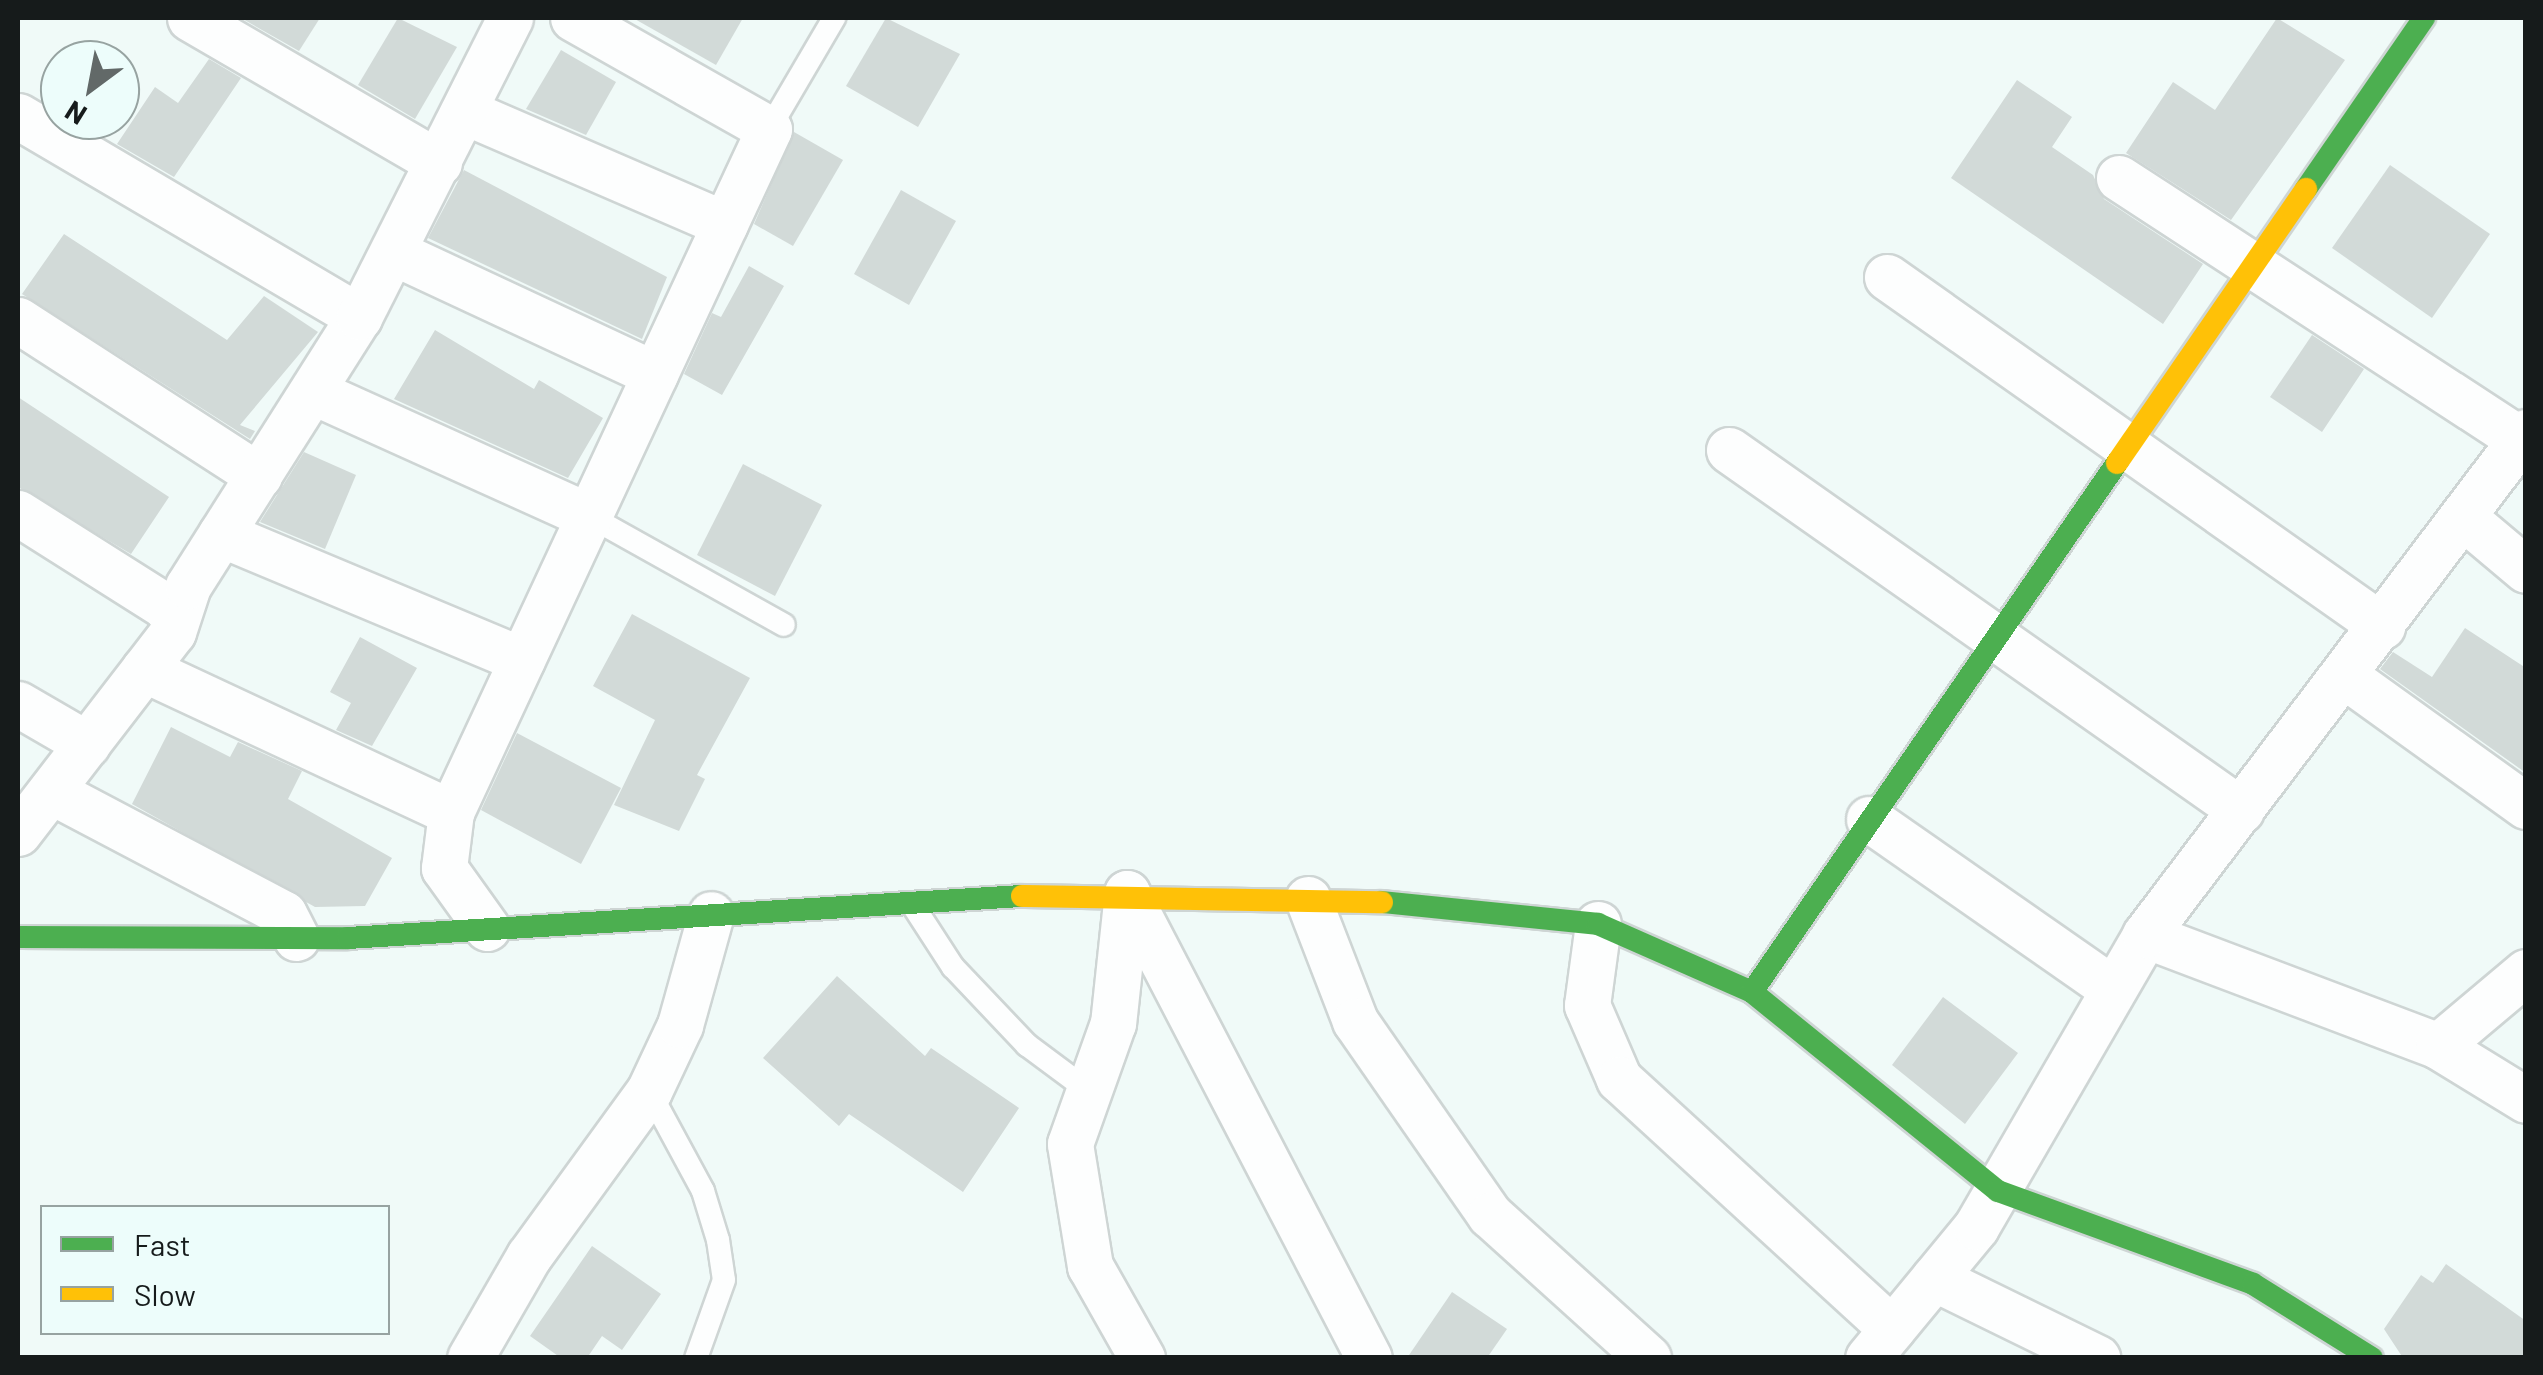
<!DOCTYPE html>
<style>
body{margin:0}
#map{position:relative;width:2543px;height:1375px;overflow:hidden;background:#f0faf8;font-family:Barlow,sans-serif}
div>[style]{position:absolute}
.building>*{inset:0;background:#d2dad8}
.roads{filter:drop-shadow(2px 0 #ced5d4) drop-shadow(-2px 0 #ced5d4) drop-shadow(0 2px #ced5d4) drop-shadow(0 -2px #ced5d4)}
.lane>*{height:22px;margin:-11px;padding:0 11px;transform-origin:11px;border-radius:11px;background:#fdfefe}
.street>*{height:45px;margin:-22.5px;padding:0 22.5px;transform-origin:22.5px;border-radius:22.5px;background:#fdfefe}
.fast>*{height:22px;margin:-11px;padding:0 11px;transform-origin:11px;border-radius:11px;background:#4caf50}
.slow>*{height:22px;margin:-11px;padding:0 11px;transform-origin:11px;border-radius:11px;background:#ffc107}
span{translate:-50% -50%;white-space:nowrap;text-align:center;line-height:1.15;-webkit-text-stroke:9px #edfdfb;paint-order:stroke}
.frame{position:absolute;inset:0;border:20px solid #161b1b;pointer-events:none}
.legend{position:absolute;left:40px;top:1205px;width:350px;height:130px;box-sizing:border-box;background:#edfdfb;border:2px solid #97a3a1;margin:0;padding:12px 18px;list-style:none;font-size:30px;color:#161b1b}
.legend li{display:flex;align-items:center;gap:20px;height:50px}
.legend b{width:50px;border:2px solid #97a3a1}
.north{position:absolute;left:40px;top:40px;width:100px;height:100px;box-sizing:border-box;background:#edfdfb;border:2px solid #97a3a1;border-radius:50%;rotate:212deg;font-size:28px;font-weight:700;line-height:40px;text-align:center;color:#161b1b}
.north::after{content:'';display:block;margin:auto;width:35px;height:45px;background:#626968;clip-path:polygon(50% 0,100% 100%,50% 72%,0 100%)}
</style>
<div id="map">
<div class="building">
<i style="clip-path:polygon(241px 18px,320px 18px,299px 51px)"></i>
<i style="clip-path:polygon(398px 18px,457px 47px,415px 119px,358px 85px)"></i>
<i style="clip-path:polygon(633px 18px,743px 18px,716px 65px)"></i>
<i style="clip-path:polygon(886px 18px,960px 54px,918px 127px,846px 86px)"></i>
<i style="clip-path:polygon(2277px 18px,2345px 60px,2231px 220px,2126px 153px,2173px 82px,2215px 110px)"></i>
<i style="clip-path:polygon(561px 50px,616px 82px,586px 135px,526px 109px)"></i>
<i style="clip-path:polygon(209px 59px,241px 78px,174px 177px,117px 144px,155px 87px,178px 103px)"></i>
<i style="clip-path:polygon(2017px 80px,2072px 117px,2052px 147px,2093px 175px,2104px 199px,2203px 264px,2163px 324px,1951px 178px)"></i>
<i style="clip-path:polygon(794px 132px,843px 160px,793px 246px,754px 224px)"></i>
<i style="clip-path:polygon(2390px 165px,2490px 234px,2432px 318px,2332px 248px)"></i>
<i style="clip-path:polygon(464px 170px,667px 277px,642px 339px,428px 238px)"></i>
<i style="clip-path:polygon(901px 190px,956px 221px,909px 305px,854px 274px)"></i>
<i style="clip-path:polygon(64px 234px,227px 340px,264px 296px,318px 332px,240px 425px,255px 431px,250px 439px,22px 294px)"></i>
<i style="clip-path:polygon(749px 266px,784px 286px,722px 395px,684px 374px,712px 313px,721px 317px)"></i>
<i style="clip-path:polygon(435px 330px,534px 389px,539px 380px,603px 418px,568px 478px,394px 399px)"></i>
<i style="clip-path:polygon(2312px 335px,2364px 369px,2322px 432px,2270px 397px)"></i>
<i style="clip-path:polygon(18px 397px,169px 497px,131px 554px,18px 487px)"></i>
<i style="clip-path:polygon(304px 452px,356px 475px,325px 549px,260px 522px)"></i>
<i style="clip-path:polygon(743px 464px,822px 505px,775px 596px,697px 555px)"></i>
<i style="clip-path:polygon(632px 614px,750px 678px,697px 775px,705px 779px,679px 831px,614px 805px,655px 720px,593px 686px)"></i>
<i style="clip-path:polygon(2465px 628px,2526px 668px,2526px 773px,2380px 669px,2393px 652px,2432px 677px)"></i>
<i style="clip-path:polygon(360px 637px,417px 668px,372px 746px,336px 730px,351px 703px,330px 692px)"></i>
<i style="clip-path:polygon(171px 727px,230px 757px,238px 742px,302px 771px,288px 799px,392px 858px,365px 906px,315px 907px,132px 804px)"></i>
<i style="clip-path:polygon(517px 733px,621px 788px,581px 864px,481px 810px)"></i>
<i style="clip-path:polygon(837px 976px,925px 1056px,931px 1048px,1019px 1108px,963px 1192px,849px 1114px,839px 1126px,763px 1058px)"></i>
<i style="clip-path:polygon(1943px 997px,2018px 1053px,1965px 1124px,1892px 1065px)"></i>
<i style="clip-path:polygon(592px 1246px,661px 1294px,622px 1350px,602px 1336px,587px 1358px,561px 1358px,530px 1336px)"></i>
<i style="clip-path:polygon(2446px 1264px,2526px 1321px,2526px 1358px,2403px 1358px,2384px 1329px,2421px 1275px,2433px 1283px)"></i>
<i style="clip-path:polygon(1452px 1292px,1507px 1329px,1487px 1358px,1407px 1358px)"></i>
</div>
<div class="roads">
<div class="lane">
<i style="left:769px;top:129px;width:129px;rotate:-59.6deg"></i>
<i style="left:589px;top:516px;width:223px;rotate:29.2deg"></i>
<i style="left:914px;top:907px;width:72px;rotate:57deg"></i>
<i style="left:953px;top:967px;width:108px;rotate:46.5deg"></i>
<i style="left:1027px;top:1045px;width:77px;rotate:36.6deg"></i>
<i style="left:649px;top:1091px;width:114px;rotate:61.6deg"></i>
<i style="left:703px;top:1191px;width:51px;rotate:73deg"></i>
<i style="left:718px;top:1240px;width:40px;rotate:81.5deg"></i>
<i style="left:724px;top:1280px;width:83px;rotate:109.7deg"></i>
</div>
<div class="street">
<i style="left:190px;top:18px;width:288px;rotate:30.2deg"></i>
<i style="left:466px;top:112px;width:282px;rotate:23.4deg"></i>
<i style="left:18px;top:116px;width:396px;rotate:30.5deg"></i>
<i style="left:2119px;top:178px;width:478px;rotate:33.1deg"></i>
<i style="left:393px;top:252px;width:289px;rotate:25deg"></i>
<i style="left:1887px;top:277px;width:606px;rotate:35.19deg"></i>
<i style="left:18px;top:320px;width:287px;rotate:32.9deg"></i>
<i style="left:314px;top:392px;width:302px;rotate:24.3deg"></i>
<i style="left:1729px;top:450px;width:626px;rotate:35.11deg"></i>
<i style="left:18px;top:513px;width:174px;rotate:32.3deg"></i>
<i style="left:165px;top:606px;width:17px;rotate:54deg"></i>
<i style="left:2463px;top:517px;width:82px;rotate:40.1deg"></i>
<i style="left:221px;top:534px;width:326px;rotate:22.7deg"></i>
<i style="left:144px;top:669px;width:339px;rotate:25deg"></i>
<i style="left:2345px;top:676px;width:223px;rotate:35.7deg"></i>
<i style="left:18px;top:704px;width:80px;rotate:30.1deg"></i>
<i style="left:51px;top:791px;width:263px;rotate:27.8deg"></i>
<i style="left:284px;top:914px;width:27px;rotate:63deg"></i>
<i style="left:1869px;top:819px;width:297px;rotate:34.9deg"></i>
<i style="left:18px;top:833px;width:254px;rotate:-52.4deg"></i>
<i style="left:173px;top:632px;width:48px;rotate:-71.9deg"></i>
<i style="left:188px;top:586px;width:319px;rotate:-57.6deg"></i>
<i style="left:359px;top:317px;width:335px;rotate:-63.2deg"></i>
<i style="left:1127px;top:893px;width:524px;rotate:62.51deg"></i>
<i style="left:1127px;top:893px;width:131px;rotate:96.1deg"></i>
<i style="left:1113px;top:1023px;width:128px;rotate:109.6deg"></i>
<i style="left:1070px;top:1144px;width:124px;rotate:80.7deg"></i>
<i style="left:1090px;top:1266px;width:106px;rotate:60.5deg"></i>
<i style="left:1308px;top:899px;width:131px;rotate:68.9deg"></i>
<i style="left:1355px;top:1021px;width:236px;rotate:55.2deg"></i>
<i style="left:1490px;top:1215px;width:213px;rotate:42.1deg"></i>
<i style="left:1598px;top:924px;width:82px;rotate:97.7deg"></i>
<i style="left:1587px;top:1005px;width:81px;rotate:66.6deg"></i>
<i style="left:1619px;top:1079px;width:370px;rotate:42.5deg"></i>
<i style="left:487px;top:928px;width:74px;rotate:-125.6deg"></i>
<i style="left:444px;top:868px;width:56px;rotate:-82.9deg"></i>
<i style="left:451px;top:812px;width:753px;rotate:-65.03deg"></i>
<i style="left:769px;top:129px;width:225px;rotate:-150.5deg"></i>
<i style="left:2145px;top:935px;width:313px;rotate:20.7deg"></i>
<i style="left:2438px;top:1046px;width:103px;rotate:31.5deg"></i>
<i style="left:2438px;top:1046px;width:115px;rotate:-40.1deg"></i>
<i style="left:1934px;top:1278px;width:182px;rotate:26.1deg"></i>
<i style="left:470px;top:1358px;width:118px;rotate:-60deg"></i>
<i style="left:529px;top:1256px;width:204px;rotate:-54deg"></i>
<i style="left:649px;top:1091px;width:73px;rotate:-64.8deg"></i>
<i style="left:680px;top:1025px;width:115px;rotate:-74.4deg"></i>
<i style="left:1868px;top:1358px;width:170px;rotate:-50.5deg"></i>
<i style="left:1976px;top:1227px;width:337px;rotate:-59.9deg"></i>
<i style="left:2145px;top:935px;width:631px;rotate:-52.86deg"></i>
</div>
<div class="fast">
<i style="left:2306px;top:189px;width:208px;rotate:-55.4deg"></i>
<i style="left:1382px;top:902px;width:217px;rotate:5.8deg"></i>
<i style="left:1598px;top:924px;width:168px;rotate:23.8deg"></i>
<i style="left:1752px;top:992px;width:316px;rotate:39deg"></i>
<i style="left:1998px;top:1191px;width:271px;rotate:20deg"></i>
<i style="left:2253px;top:1284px;width:140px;rotate:31.9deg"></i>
<i style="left:18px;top:937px;width:330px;rotate:0.2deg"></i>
<i style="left:348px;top:938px;width:675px;rotate:-3.57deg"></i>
<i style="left:1752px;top:992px;width:643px;rotate:-55.4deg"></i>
</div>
<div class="slow">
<i style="left:2117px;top:463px;width:333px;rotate:-55.4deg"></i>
<i style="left:1022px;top:896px;width:360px;rotate:1deg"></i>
</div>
</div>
<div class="frame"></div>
<ul class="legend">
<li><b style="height:12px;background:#4caf50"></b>Fast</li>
<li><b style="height:12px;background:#ffc107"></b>Slow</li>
</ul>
<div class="north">N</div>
</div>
